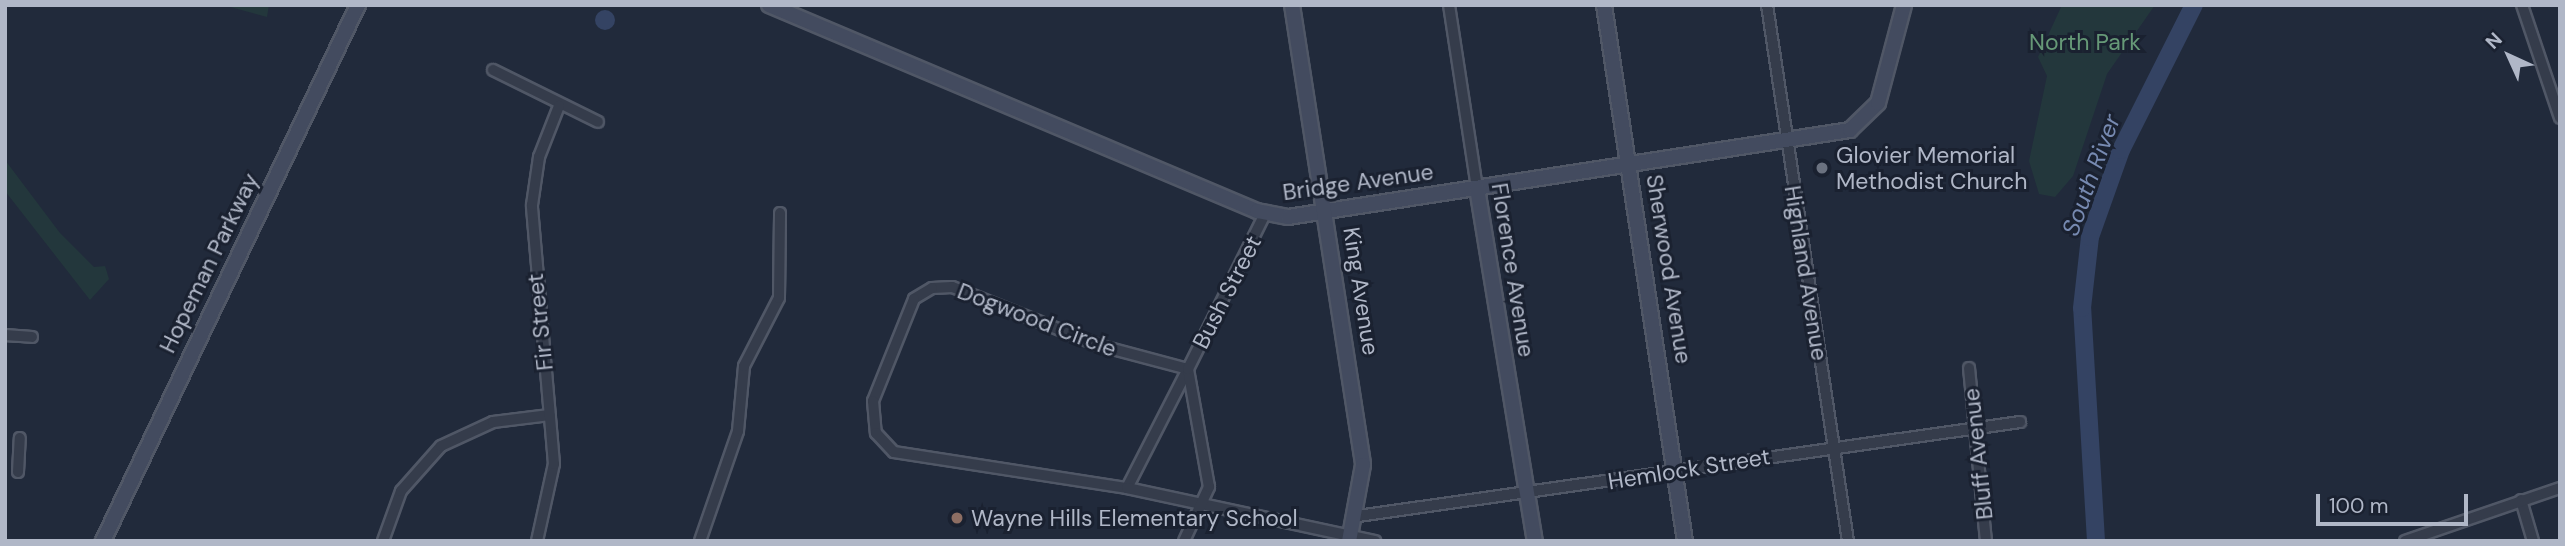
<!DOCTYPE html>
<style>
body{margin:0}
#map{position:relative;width:2565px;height:546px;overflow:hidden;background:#212a3b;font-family:"DM Sans",sans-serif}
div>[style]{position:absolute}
.green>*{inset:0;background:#23373c}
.water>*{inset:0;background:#344363}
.round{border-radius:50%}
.river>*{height:18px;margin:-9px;padding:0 9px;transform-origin:9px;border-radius:9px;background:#344363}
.roads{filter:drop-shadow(2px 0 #505766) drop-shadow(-2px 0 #505766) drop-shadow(0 2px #505766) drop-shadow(0 -2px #505766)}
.street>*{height:10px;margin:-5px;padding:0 5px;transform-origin:5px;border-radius:5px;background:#353c4b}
.secondary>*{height:14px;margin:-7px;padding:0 7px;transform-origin:7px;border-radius:7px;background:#434b5f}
.dots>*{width:19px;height:19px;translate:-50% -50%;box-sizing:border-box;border:4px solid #1a2130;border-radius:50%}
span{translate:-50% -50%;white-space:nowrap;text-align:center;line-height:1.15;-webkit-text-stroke:6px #1a2130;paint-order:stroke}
.park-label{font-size:23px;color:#697}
.poi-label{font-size:23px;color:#b0b7c7}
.left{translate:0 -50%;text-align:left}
.street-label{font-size:23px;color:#b0b7c7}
.water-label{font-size:24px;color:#778ab1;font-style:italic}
.frame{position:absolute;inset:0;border:7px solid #b0b7c7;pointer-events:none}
.north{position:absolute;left:2474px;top:21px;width:70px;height:70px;-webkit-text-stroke:5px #1a2130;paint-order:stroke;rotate:315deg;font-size:19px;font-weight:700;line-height:28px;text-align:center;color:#b0b7c7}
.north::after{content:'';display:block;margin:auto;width:24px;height:32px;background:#b0b7c7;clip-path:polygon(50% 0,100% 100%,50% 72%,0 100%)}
.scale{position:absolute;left:2316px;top:494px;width:152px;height:32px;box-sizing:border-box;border:4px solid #b0b7c7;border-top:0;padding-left:9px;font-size:21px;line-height:24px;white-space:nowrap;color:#b0b7c7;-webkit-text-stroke:5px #1a2130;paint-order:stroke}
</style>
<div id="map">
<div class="green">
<i style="clip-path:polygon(223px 5px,269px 5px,267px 17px)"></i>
<i style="clip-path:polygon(2062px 5px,2155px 5px,2107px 74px,2073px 176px,2055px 197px,2039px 194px,2029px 161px,2047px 76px,2038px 57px)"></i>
<i style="clip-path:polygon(5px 160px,60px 233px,94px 267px,105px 266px,109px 279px,90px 300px,5px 191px)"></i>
</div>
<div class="water">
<i class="round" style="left:595px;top:10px;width:20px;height:20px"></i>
</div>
<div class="river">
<i style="left:2096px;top:541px;width:233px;rotate:-93.4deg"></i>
<i style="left:2082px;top:308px;width:71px;rotate:-83.6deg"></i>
<i style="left:2090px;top:237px;width:92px;rotate:-70.4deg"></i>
<i style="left:2121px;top:150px;width:162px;rotate:-63.3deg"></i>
</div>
<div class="roads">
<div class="street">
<i style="left:1449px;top:5px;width:185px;rotate:81.3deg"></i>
<i style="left:1767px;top:5px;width:542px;rotate:81.41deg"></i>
<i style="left:2522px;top:5px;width:119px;rotate:71.4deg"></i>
<i style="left:493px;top:70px;width:117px;rotate:26.3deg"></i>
<i style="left:5px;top:335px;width:27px;rotate:4deg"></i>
<i style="left:1969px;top:368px;width:174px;rotate:84.4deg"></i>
<i style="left:18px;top:472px;width:34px;rotate:-87deg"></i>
<i style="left:1127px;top:488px;width:134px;rotate:-62.9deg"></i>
<i style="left:1188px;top:369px;width:93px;rotate:-165.1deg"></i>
<i style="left:1098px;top:345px;width:157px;rotate:-158.3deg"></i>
<i style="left:952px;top:287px;width:20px;rotate:177deg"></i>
<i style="left:932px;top:288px;width:21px;rotate:149deg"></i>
<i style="left:914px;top:299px;width:110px;rotate:111.9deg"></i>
<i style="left:873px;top:401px;width:32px;rotate:85deg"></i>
<i style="left:876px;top:433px;width:26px;rotate:47deg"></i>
<i style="left:894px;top:452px;width:236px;rotate:8.8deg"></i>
<i style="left:1127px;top:488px;width:254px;rotate:12.1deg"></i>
<i style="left:2521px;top:500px;width:43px;rotate:73.7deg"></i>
<i style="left:1358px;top:516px;width:669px;rotate:-8.08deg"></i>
<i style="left:383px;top:541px;width:53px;rotate:-70.2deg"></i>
<i style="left:401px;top:491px;width:60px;rotate:-48.4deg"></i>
<i style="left:441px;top:446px;width:57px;rotate:-24.8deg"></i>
<i style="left:493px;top:422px;width:57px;rotate:-7deg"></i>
<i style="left:537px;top:541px;width:79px;rotate:-77.6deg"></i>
<i style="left:554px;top:464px;width:260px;rotate:-94.9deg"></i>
<i style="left:532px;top:205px;width:49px;rotate:-81.7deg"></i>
<i style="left:539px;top:157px;width:55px;rotate:-68.6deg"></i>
<i style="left:700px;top:541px;width:116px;rotate:-70.9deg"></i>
<i style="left:738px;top:431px;width:65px;rotate:-84.7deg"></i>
<i style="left:744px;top:366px;width:76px;rotate:-62.8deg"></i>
<i style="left:779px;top:298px;width:85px;rotate:-89.3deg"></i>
<i style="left:1184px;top:541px;width:60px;rotate:-65.2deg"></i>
<i style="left:1209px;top:487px;width:120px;rotate:-100.1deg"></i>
<i style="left:1188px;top:369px;width:173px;rotate:-63.6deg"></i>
<i style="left:2405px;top:541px;width:164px;rotate:-18.9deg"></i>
</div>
<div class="secondary">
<i style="left:769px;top:5px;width:530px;rotate:22.89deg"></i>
<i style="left:1257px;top:211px;width:32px;rotate:11deg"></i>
<i style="left:1288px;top:217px;width:569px;rotate:-8.8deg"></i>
<i style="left:1850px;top:130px;width:39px;rotate:-44deg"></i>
<i style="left:1878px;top:103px;width:101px;rotate:-75.1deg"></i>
<i style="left:1292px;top:5px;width:465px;rotate:81.2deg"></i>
<i style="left:1363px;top:465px;width:77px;rotate:100.4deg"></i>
<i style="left:1604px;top:5px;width:542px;rotate:81.41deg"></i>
<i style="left:1477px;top:188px;width:358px;rotate:80.7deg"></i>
<i style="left:103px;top:541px;width:594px;rotate:-64.56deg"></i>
</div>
</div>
<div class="dots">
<i style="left:1822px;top:168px;background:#6b7280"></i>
<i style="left:957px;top:518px;background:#8d6e63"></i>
</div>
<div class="park-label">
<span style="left:2085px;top:42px">North Park</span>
</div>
<div class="poi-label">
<span class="left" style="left:1836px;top:168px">Glovier Memorial<br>Methodist Church</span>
<span class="left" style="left:971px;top:518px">Wayne Hills Elementary School</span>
</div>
<div class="street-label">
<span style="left:1358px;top:182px;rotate:-8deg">Bridge Avenue</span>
<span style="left:209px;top:263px;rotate:-64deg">Hopeman Parkway</span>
<span style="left:1669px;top:269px;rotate:81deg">Sherwood Avenue</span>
<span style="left:1513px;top:270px;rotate:81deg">Florence Avenue</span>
<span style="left:1806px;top:273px;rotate:81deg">Highland Avenue</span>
<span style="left:1361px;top:291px;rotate:81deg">King Avenue</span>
<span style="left:1227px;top:292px;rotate:-63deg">Bush Street</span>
<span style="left:1037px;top:320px;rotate:21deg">Dogwood Circle</span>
<span style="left:540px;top:322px;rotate:-96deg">Fir Street</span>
<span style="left:1978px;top:454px;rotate:-96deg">Bluff Avenue</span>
<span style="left:1689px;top:469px;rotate:-9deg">Hemlock Street</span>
</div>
<div class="water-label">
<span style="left:2091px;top:175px;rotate:-70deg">South River</span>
</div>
<div class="frame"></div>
<div class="north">N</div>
<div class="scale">100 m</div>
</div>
